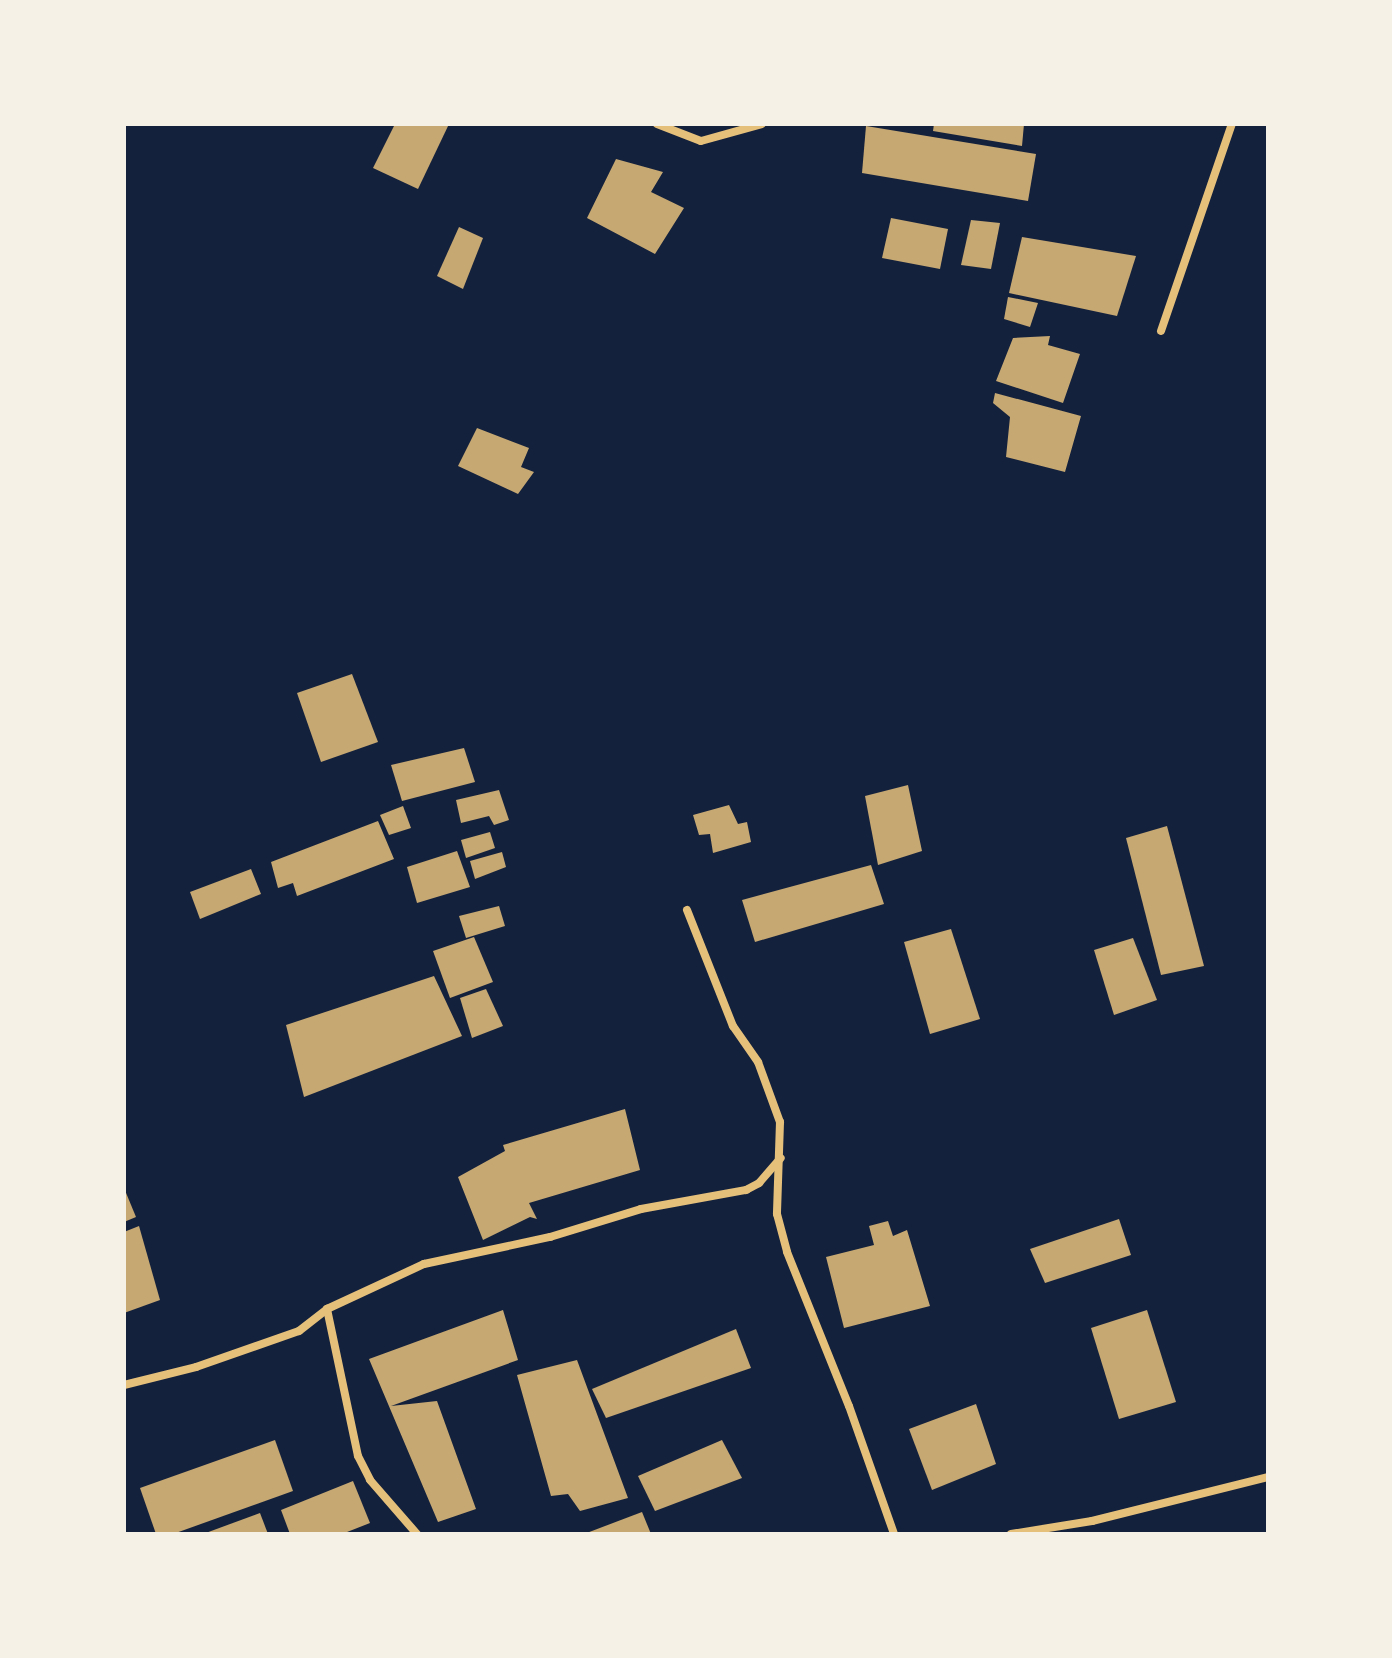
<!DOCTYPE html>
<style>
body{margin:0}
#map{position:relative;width:1392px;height:1658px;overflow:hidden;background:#14213d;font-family:Arial,sans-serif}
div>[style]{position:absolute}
.building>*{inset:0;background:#c6a872}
.minor>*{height:8px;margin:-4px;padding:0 4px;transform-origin:4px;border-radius:4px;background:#e5c07b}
span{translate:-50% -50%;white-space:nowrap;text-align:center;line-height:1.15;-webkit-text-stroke:6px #f6f1e7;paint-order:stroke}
.frame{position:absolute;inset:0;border:126px solid #f6f1e7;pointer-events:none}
</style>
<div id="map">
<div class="building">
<i style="clip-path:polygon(395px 124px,449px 124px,418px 189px,373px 168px)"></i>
<i style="clip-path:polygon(934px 124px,1024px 124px,1022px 146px,933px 131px)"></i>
<i style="clip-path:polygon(866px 126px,1036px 154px,1028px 201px,862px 173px)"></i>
<i style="clip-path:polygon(616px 159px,663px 172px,651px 192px,684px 208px,655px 254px,587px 218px)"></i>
<i style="clip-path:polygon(891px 218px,948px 229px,940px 269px,882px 258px)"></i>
<i style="clip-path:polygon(971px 220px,1000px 223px,991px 269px,961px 265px)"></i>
<i style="clip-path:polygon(459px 227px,483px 238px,463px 289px,437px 276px)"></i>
<i style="clip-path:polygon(1022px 237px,1136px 256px,1117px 316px,1009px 293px)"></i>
<i style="clip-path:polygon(1008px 297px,1038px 303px,1030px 327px,1004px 319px)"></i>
<i style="clip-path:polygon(1050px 336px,1048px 345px,1080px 354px,1063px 403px,996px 381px,1013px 338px)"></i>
<i style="clip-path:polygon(995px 393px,1081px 416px,1065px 472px,1006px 457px,1010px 417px,993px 403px)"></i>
<i style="clip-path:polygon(477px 428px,529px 448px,521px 467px,534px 472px,518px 494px,458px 466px)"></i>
<i style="clip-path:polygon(352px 674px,378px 742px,321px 762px,297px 693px)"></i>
<i style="clip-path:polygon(464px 748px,475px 782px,402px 801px,391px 765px)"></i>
<i style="clip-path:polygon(908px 785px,922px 851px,878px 865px,865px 796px)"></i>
<i style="clip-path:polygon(499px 790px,509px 820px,494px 825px,489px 816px,461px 823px,456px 800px)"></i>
<i style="clip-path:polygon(729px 805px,738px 824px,747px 822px,751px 842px,713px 853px,710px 834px,699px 835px,693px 815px)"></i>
<i style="clip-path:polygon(403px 806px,411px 828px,389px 835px,380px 815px)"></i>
<i style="clip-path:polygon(378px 821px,394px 859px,297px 896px,293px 883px,278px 888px,271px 862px)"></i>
<i style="clip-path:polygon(1167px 826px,1204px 966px,1161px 975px,1126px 838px)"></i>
<i style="clip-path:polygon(490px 832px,495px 848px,466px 858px,461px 840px)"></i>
<i style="clip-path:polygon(457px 851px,470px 887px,417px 903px,407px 867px)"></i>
<i style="clip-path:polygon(502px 852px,506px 867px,475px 879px,470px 861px)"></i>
<i style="clip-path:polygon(871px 865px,884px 904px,755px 942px,742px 900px)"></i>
<i style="clip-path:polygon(251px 869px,261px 894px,200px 919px,190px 892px)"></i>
<i style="clip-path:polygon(499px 906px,505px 926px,466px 938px,459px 916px)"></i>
<i style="clip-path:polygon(951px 929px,980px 1019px,930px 1034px,904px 942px)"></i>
<i style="clip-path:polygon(474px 937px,493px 982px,450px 998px,433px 951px)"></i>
<i style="clip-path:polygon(1133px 938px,1157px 1000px,1114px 1015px,1094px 950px)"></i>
<i style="clip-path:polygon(434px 976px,462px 1036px,304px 1097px,286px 1025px)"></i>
<i style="clip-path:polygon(486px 989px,503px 1026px,472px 1038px,460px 998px)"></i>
<i style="clip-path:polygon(625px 1109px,640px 1170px,529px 1203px,537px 1219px,530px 1217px,483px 1240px,458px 1177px,505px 1151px,503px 1145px)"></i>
<i style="clip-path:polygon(124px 1188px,136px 1217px,124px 1222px)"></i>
<i style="clip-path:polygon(1119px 1219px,1131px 1255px,1045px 1283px,1030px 1249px)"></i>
<i style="clip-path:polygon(888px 1221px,893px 1236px,907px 1230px,930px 1306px,844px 1328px,826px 1257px,874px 1245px,869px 1226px)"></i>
<i style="clip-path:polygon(139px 1226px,160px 1300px,124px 1313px,124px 1232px)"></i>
<i style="clip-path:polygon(503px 1310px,518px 1360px,391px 1406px,437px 1401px,476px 1509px,438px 1522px,369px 1359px)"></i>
<i style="clip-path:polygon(1147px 1310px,1176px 1402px,1119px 1419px,1091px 1328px)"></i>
<i style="clip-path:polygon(736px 1329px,751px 1368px,606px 1418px,592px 1389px)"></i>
<i style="clip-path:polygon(577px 1360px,628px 1498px,580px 1511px,568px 1494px,551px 1496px,517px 1375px)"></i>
<i style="clip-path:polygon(976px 1404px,996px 1464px,932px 1490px,909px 1429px)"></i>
<i style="clip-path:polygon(275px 1440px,293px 1491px,173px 1534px,156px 1534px,140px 1488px)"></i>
<i style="clip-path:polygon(722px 1440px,742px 1478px,655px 1511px,638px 1476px)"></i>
<i style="clip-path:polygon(353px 1481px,370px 1523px,342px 1534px,290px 1534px,281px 1510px)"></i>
<i style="clip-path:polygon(642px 1512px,651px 1534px,584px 1534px)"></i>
<i style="clip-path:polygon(260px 1513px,268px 1534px,203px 1534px)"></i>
</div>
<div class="minor">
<i style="left:657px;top:124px;width:47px;rotate:21.1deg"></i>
<i style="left:701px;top:141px;width:63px;rotate:-15.6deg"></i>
<i style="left:1161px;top:331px;width:219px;rotate:-71.1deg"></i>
<i style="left:687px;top:910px;width:125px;rotate:68.4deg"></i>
<i style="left:733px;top:1026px;width:44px;rotate:55.2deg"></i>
<i style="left:758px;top:1062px;width:64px;rotate:69.9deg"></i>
<i style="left:780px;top:1122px;width:92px;rotate:91.9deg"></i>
<i style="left:777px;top:1214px;width:39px;rotate:75deg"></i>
<i style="left:787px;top:1252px;width:166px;rotate:68.1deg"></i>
<i style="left:849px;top:1406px;width:136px;rotate:70.6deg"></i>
<i style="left:327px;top:1309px;width:150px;rotate:78.1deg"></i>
<i style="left:358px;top:1456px;width:27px;rotate:63deg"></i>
<i style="left:370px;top:1480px;width:72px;rotate:49deg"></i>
<i style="left:124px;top:1385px;width:74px;rotate:-14deg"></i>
<i style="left:196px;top:1367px;width:109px;rotate:-19.3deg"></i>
<i style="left:299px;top:1331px;width:36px;rotate:-38deg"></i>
<i style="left:327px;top:1309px;width:107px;rotate:-24.9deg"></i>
<i style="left:424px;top:1264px;width:129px;rotate:-12.1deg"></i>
<i style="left:550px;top:1237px;width:95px;rotate:-17.1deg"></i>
<i style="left:641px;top:1209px;width:107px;rotate:-10.3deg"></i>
<i style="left:746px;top:1190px;width:15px;rotate:-28deg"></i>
<i style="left:759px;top:1183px;width:33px;rotate:-49deg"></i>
<i style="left:1011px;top:1534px;width:82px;rotate:-9.1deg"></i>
<i style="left:1092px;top:1521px;width:181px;rotate:-14deg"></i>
</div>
<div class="frame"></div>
</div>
